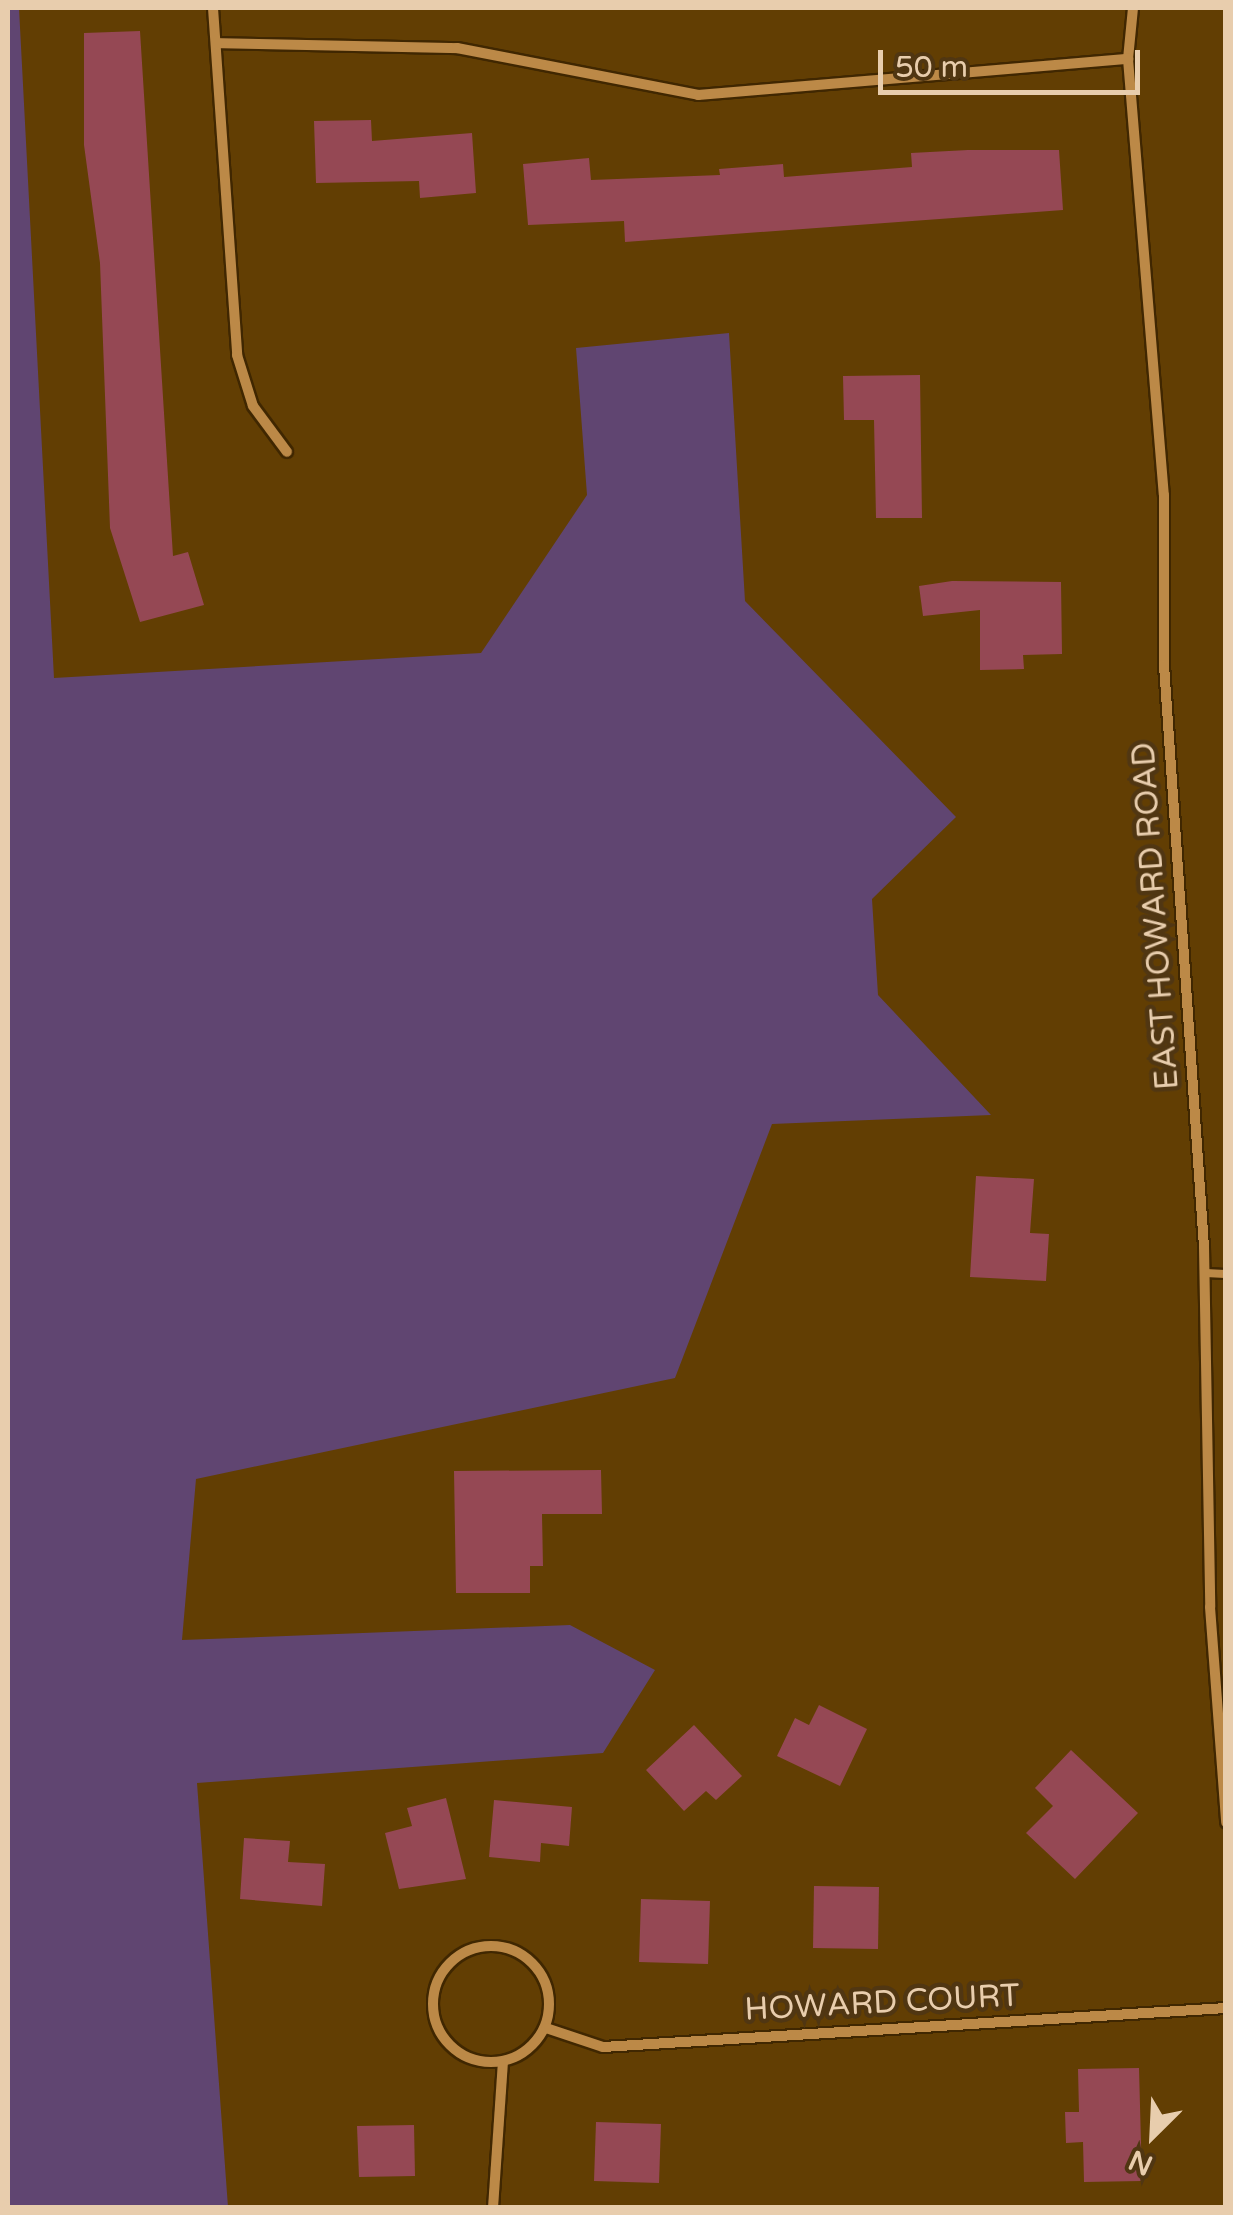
<!DOCTYPE html>
<style>
body{margin:0}
#map{position:relative;width:1233px;height:2215px;overflow:hidden;background:#623e03;font-family:"Varela Round",sans-serif}
div>[style]{position:absolute}
.green>*{inset:0;background:#604571}
.building>*{inset:0;background:#954854}
.roads{filter:drop-shadow(2px 0 #402701) drop-shadow(-2px 0 #402701) drop-shadow(0 2px #402701) drop-shadow(0 -2px #402701)}
.lane>*{height:8px;margin:-4px;padding:0 4px;transform-origin:4px;border-radius:4px;background:#bc8947}
.street>*{height:10px;margin:-5px;padding:0 5px;transform-origin:5px;border-radius:5px;background:#bc8947}
.street>.ring{margin:-5px;padding:0;box-sizing:content-box;background:none;border:10px solid #bc8947;border-radius:50%}
span{translate:-50% -50%;white-space:nowrap;text-align:center;line-height:1.15;-webkit-text-stroke:9px #503612;paint-order:stroke}
.street-label{font-size:32px;color:#e8cdad}
.frame{position:absolute;inset:0;border:10px solid #e8cdad;pointer-events:none}
.north{position:absolute;left:1103px;top:2085px;width:100px;height:100px;-webkit-text-stroke:8px #503612;paint-order:stroke;rotate:204deg;font-size:28px;font-weight:700;line-height:40px;text-align:center;color:#e8cdad}
.north::after{content:'';display:block;margin:auto;width:35px;height:45px;background:#e8cdad;clip-path:polygon(50% 0,100% 100%,50% 72%,0 100%)}
.scale{position:absolute;left:878px;top:50px;width:262px;height:45px;box-sizing:border-box;border:5px solid #e8cdad;border-top:0;padding-left:12px;font-size:30px;line-height:35px;white-space:nowrap;color:#e8cdad;-webkit-text-stroke:8px #503612;paint-order:stroke}
</style>
<div id="map">
<div class="green">
<i style="clip-path:polygon(8px 8px,19px 8px,54px 678px,481px 653px,587px 495px,576px 348px,729px 333px,745px 601px,956px 817px,872px 899px,878px 995px,991px 1115px,772px 1124px,675px 1378px,196px 1479px,182px 1640px,570px 1625px,655px 1670px,603px 1753px,197px 1783px,228px 2207px,8px 2207px)"></i>
</div>
<div class="building">
<i style="clip-path:polygon(140px 31px,173px 556px,188px 552px,204px 605px,140px 622px,110px 528px,100px 263px,84px 145px,84px 33px)"></i>
<i style="clip-path:polygon(371px 120px,372px 141px,472px 133px,476px 193px,420px 198px,419px 181px,316px 183px,314px 121px)"></i>
<i style="clip-path:polygon(968px 150px,1059px 150px,1063px 210px,625px 242px,624px 221px,528px 225px,523px 164px,589px 158px,591px 180px,720px 175px,719px 169px,783px 164px,784px 177px,912px 167px,911px 153px)"></i>
<i style="clip-path:polygon(920px 375px,922px 518px,876px 518px,874px 420px,844px 420px,843px 376px)"></i>
<i style="clip-path:polygon(952px 581px,1061px 582px,1062px 654px,1023px 655px,1024px 669px,980px 670px,980px 610px,923px 616px,919px 586px)"></i>
<i style="clip-path:polygon(976px 1176px,1034px 1179px,1030px 1233px,1049px 1234px,1046px 1281px,970px 1277px)"></i>
<i style="clip-path:polygon(601px 1470px,602px 1514px,542px 1514px,543px 1566px,530px 1566px,530px 1593px,456px 1593px,454px 1471px)"></i>
<i style="clip-path:polygon(819px 1705px,867px 1729px,840px 1786px,777px 1756px,795px 1718px,809px 1725px)"></i>
<i style="clip-path:polygon(694px 1725px,742px 1776px,716px 1800px,706px 1791px,684px 1811px,646px 1770px)"></i>
<i style="clip-path:polygon(1071px 1750px,1138px 1813px,1075px 1879px,1026px 1833px,1053px 1806px,1035px 1788px)"></i>
<i style="clip-path:polygon(446px 1798px,466px 1879px,399px 1889px,385px 1833px,412px 1826px,407px 1808px)"></i>
<i style="clip-path:polygon(494px 1800px,572px 1807px,569px 1846px,541px 1843px,540px 1862px,489px 1857px)"></i>
<i style="clip-path:polygon(244px 1838px,290px 1841px,288px 1862px,325px 1864px,322px 1906px,240px 1899px)"></i>
<i style="clip-path:polygon(814px 1886px,879px 1887px,878px 1949px,813px 1948px)"></i>
<i style="clip-path:polygon(641px 1899px,710px 1901px,708px 1964px,639px 1962px)"></i>
<i style="clip-path:polygon(1139px 2068px,1142px 2181px,1084px 2182px,1083px 2142px,1066px 2143px,1065px 2112px,1079px 2112px,1078px 2069px)"></i>
<i style="clip-path:polygon(596px 2122px,661px 2124px,659px 2183px,594px 2181px)"></i>
<i style="clip-path:polygon(414px 2125px,415px 2176px,359px 2177px,357px 2126px)"></i>
</div>
<div class="roads">
<div class="lane">
<i style="left:1205px;top:1273px;width:21px;rotate:3deg"></i>
</div>
<div class="street">
<i style="left:213px;top:8px;width:348px;rotate:86deg"></i>
<i style="left:237px;top:355px;width:53px;rotate:72.6deg"></i>
<i style="left:253px;top:406px;width:57px;rotate:53.5deg"></i>
<i style="left:1133px;top:8px;width:51px;rotate:95.6deg"></i>
<i style="left:1128px;top:59px;width:437px;rotate:85.3deg"></i>
<i style="left:1164px;top:495px;width:170px;rotate:90deg"></i>
<i style="left:1164px;top:665px;width:583px;rotate:86.07deg"></i>
<i style="left:1204px;top:1247px;width:360px;rotate:89deg"></i>
<i style="left:1210px;top:1607px;width:216px;rotate:85.7deg"></i>
<i style="left:216px;top:43px;width:241px;rotate:1.2deg"></i>
<i style="left:457px;top:48px;width:246px;rotate:11deg"></i>
<i style="left:698px;top:95px;width:432px;rotate:-4.8deg"></i>
<i class="ring" style="left:433px;top:1946px;width:106px;height:106px"></i>
<i style="left:546px;top:2028px;width:60px;rotate:18.4deg"></i>
<i style="left:603px;top:2047px;width:624px;rotate:-3.58deg"></i>
<i style="left:493px;top:2208px;width:146px;rotate:-86.1deg"></i>
</div>
</div>
<div class="street-label">
<span style="left:1156px;top:916px;rotate:-94deg">EAST HOWARD ROAD</span>
<span style="left:882px;top:2003px;rotate:-3deg">HOWARD COURT</span>
</div>
<div class="frame"></div>
<div class="north">N</div>
<div class="scale">50 m</div>
</div>
